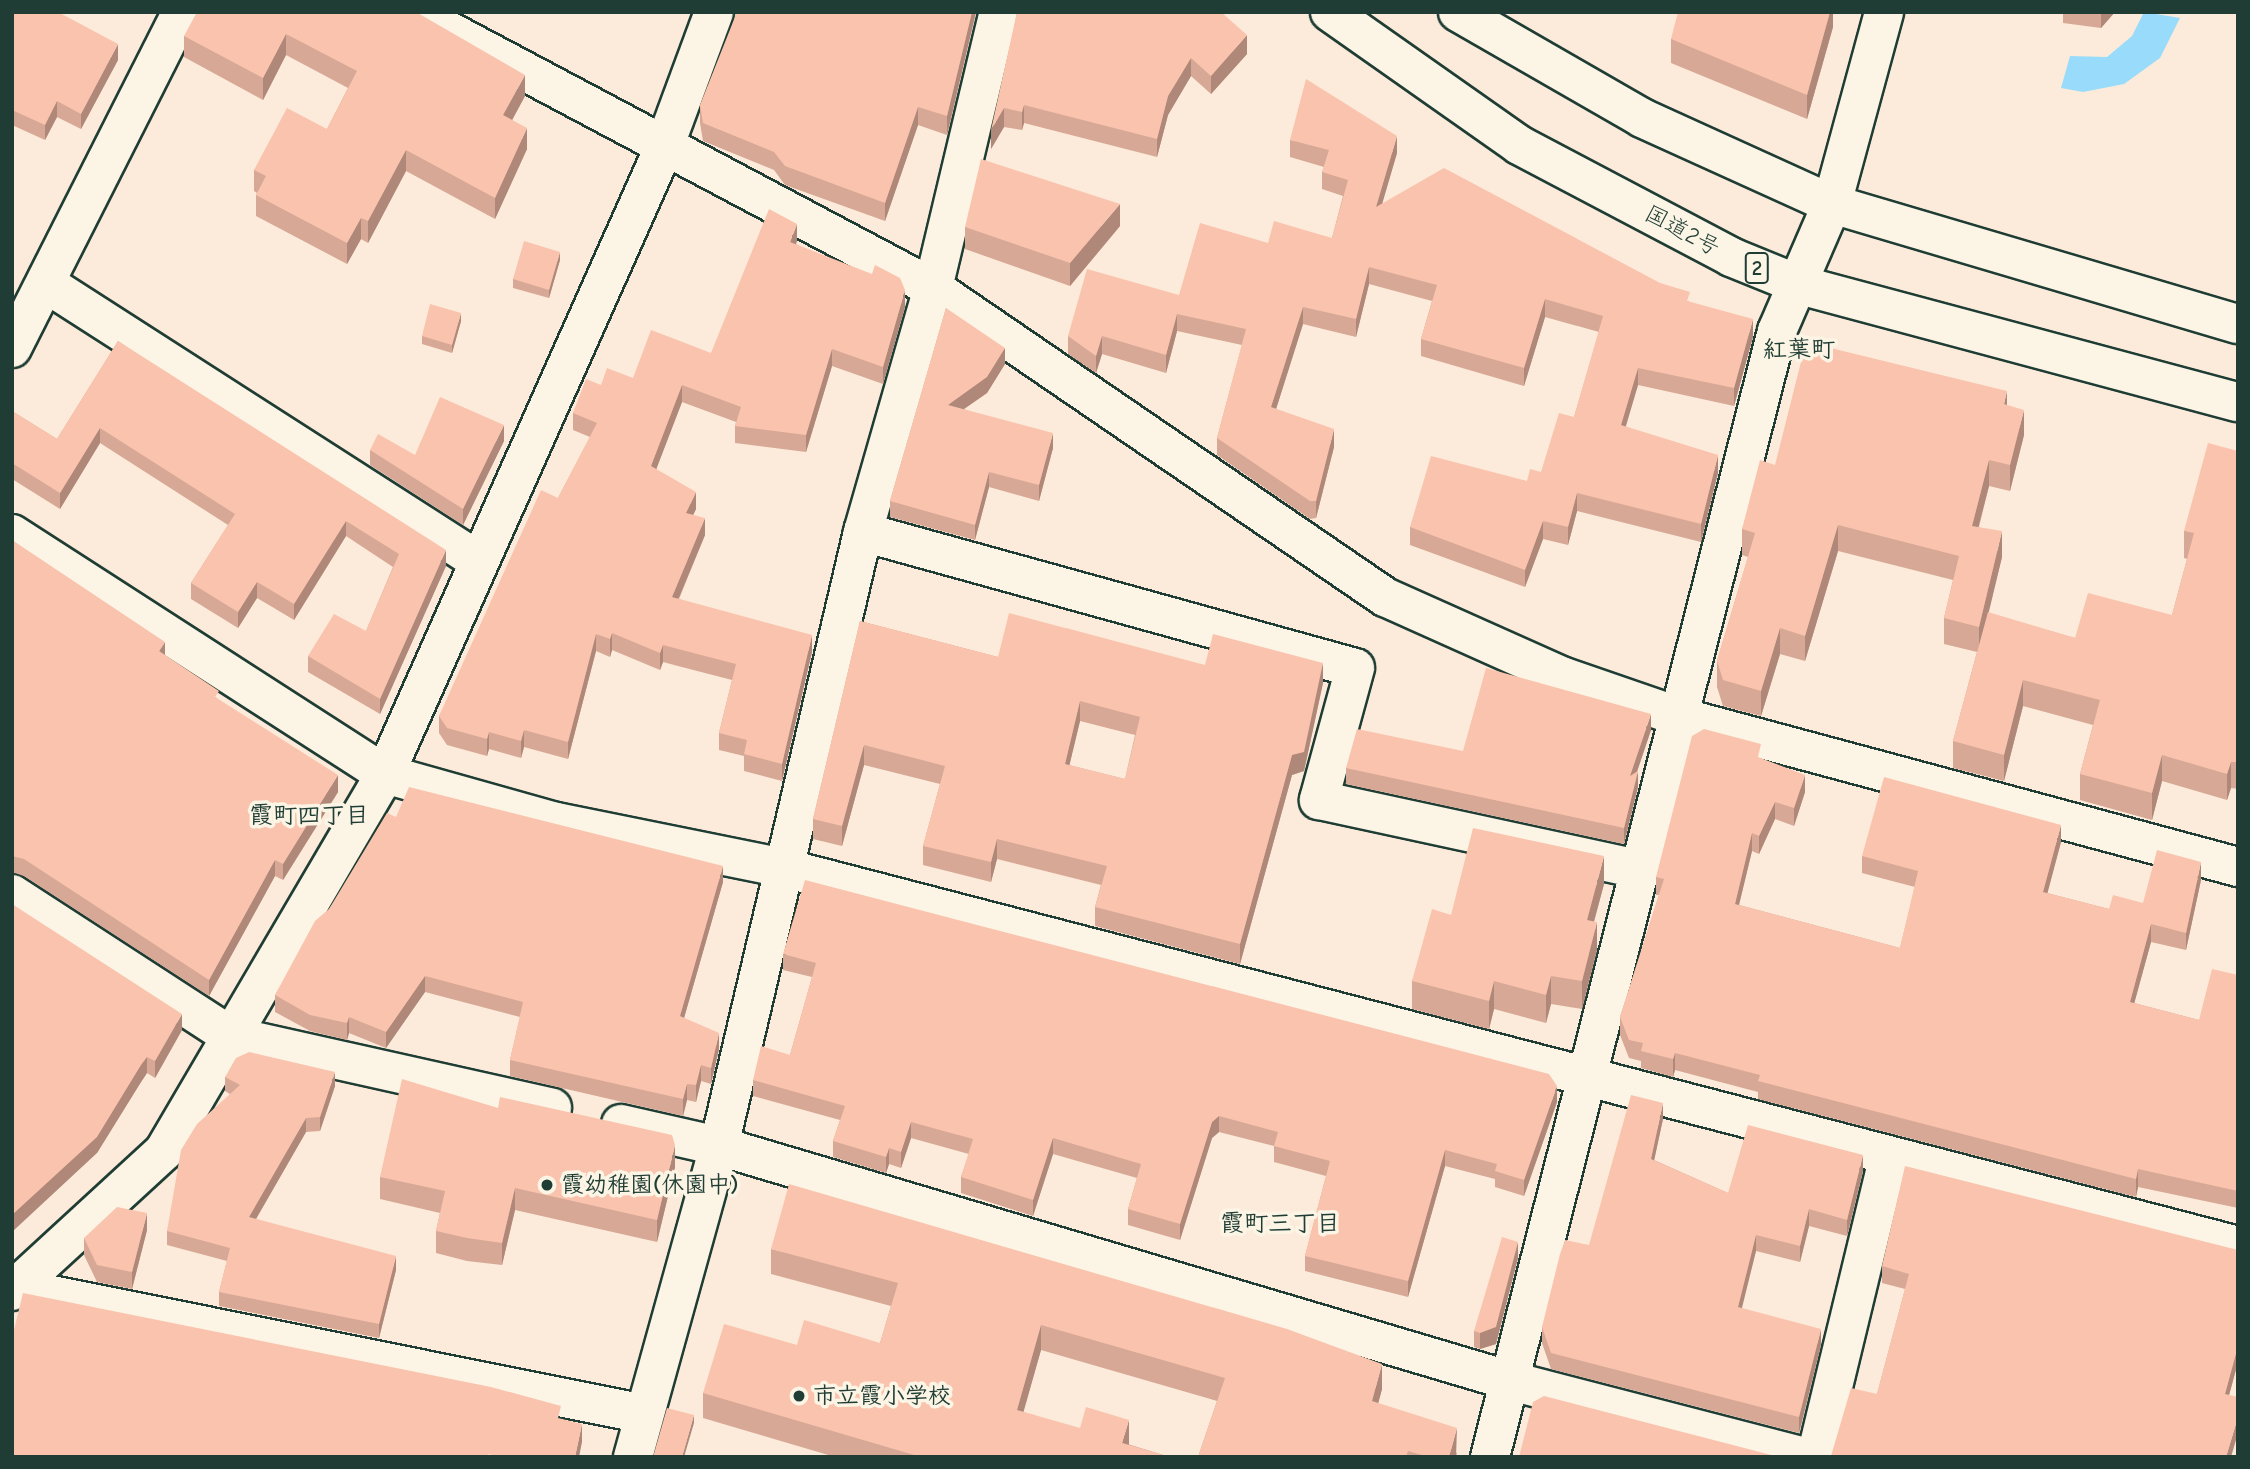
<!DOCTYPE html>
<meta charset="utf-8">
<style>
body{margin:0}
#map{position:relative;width:2250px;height:1469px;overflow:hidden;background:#fcebda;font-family:"Comic Neue","Klee One",sans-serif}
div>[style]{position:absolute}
.water>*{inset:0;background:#98dbfa}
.roads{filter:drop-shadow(2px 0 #1f3d34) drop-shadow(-2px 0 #1f3d34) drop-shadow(0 2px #1f3d34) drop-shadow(0 -2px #1f3d34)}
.street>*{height:38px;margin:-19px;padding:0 19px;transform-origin:19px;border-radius:19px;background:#fcf5e5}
.secondary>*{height:38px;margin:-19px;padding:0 19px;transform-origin:19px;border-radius:19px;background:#fcf5e5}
.highway>*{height:38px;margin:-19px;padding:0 19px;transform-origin:19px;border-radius:19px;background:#fcf5e5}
.wall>*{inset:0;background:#d7a895}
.shaded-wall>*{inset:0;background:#af8879}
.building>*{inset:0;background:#fac3ad}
.dots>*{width:19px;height:19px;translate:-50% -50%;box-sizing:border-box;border:4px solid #fcf5e5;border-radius:50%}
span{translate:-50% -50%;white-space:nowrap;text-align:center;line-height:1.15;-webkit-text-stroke:7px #fcf5e5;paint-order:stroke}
.shield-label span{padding:2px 5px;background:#fcf5e5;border:2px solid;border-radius:5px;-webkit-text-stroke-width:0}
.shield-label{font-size:21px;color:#1f3d34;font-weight:700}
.street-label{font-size:23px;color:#1f3d34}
.poi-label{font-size:23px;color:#1f3d34;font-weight:700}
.left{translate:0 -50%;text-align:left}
.neighbourhood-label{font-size:24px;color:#1f3d34;font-weight:700}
.frame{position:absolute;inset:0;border:14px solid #1f3d34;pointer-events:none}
</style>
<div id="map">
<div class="water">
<i style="clip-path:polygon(2144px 12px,2180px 18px,2160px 58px,2124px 84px,2083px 92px,2061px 88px,2070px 56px,2107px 57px,2132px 36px)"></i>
</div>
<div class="roads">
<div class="street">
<i style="left:413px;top:12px;width:589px;rotate:27.96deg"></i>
<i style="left:933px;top:288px;width:548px;rotate:34.36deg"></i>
<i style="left:1385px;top:597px;width:196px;rotate:24.1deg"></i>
<i style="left:1564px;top:677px;width:123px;rotate:19deg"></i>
<i style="left:1680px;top:717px;width:578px;rotate:15.05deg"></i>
<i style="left:47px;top:284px;width:511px;rotate:32.69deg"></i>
<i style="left:863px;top:532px;width:510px;rotate:15.45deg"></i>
<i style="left:1355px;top:668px;width:137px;rotate:105.3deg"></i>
<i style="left:1319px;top:800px;width:330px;rotate:12.2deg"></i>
<i style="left:12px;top:534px;width:444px;rotate:32.8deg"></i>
<i style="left:385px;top:774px;width:178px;rotate:15.7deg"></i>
<i style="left:556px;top:822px;width:233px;rotate:11.4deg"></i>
<i style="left:784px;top:868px;width:1502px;rotate:14.57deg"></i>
<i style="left:12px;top:894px;width:261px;rotate:33deg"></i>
<i style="left:231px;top:1036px;width:329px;rotate:12.6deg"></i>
<i style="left:621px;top:1124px;width:100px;rotate:12.7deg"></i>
<i style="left:719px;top:1146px;width:826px;rotate:16.53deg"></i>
<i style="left:1511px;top:1381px;width:303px;rotate:14.5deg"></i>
<i style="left:12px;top:1287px;width:645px;rotate:11.36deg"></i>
<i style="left:12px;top:1291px;width:207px;rotate:-42.6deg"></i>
<i style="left:164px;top:1151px;width:437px;rotate:-59.6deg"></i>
<i style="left:385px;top:774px;width:683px;rotate:-65.99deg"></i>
<i style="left:663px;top:150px;width:147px;rotate:-69.7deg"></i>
<i style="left:633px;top:1457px;width:323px;rotate:-74.5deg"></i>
<i style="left:719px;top:1146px;width:631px;rotate:-76.8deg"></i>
<i style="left:863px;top:532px;width:254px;rotate:-74deg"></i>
<i style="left:933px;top:288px;width:284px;rotate:-76.6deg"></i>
<i style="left:1816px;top:1457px;width:310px;rotate:-76.4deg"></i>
</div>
<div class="secondary">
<i style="left:12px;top:348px;width:377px;rotate:-63.2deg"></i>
<i style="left:1490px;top:1457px;width:1162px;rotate:-75.7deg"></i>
<i style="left:1777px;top:331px;width:138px;rotate:-66.6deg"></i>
<i style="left:1832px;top:204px;width:199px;rotate:-74.8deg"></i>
</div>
<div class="highway">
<i style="left:1330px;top:12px;width:231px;rotate:35.1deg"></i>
<i style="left:1519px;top:145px;width:240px;rotate:27.8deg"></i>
<i style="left:1731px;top:257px;width:74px;rotate:22.1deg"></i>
<i style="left:1800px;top:285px;width:453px;rotate:15deg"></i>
<i style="left:1458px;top:12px;width:212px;rotate:29.9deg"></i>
<i style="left:1642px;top:118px;width:209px;rotate:24.4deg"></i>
<i style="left:1832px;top:204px;width:423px;rotate:16.5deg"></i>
</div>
</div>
<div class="wall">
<i style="clip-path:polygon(12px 12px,118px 60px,81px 129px,57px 117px,45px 140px,12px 125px)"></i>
<i style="clip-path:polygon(416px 12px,525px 96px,512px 120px,527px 149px,495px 219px,406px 171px,368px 243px,361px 239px,347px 264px,256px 216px,256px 195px,257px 193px,254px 191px,254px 170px,327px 129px,348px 88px,286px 55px,263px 100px,184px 57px,184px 36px)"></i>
<i style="clip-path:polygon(976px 12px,947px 135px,918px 125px,885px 221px,785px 185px,774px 170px,703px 141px,700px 123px,700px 105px)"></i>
<i style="clip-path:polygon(1017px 12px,1247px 54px,1211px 94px,1191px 76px,1168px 115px,1157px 157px,1024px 123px,1022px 130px,1004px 127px,991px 149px)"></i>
<i style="clip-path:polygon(1833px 12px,1833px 27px,1807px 119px,1671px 63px,1671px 39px)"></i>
<i style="clip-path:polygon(2063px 12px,2115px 12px,2101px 28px,2063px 23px)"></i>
<i style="clip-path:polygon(1290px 140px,1397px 153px,1382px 203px,1690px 302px,1753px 337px,1734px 406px,1638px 385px,1625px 426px,1718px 473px,1701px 542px,1577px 511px,1568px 545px,1543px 539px,1525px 587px,1410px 545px,1410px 527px,1527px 481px,1541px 472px,1574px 417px,1599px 332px,1545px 317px,1524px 386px,1421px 356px,1421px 339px,1432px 301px,1369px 284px,1356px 337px,1303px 324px,1276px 409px,1334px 447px,1316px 518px,1310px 519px,1217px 455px,1217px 438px,1242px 345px,1177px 331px,1166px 373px,1102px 354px,1096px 373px,1068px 354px,1068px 336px,1179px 295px,1268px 243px,1332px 238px,1343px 196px,1322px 189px,1322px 172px,1324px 167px,1290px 157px)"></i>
<i style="clip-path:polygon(1120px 226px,1070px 286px,965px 249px,965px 227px)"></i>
<i style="clip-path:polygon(797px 241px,796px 244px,905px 307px,883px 384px,832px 366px,806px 452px,735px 443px,735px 426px,736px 422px,682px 402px,656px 469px,696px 509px,693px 515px,705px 535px,679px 599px,812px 652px,782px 781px,744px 771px,744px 756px,719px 750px,719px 733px,732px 680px,663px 662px,660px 670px,612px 650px,610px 657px,596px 651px,568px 759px,524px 747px,521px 758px,489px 749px,487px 756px,447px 745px,439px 733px,439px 716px,558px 498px,590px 437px,573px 430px,573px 413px,601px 385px,633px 378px,711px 353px)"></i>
<i style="clip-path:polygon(560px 260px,549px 298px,513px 288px,513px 279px)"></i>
<i style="clip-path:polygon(946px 308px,1005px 364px,987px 393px,964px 409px,1053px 448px,1039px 501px,989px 487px,975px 540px,890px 517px,890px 501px)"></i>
<i style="clip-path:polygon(461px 321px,452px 353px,422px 344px,422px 336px)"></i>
<i style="clip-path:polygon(118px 341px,446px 566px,380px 714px,308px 672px,308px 656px,366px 631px,393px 567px,346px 536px,294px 620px,257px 598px,238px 628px,191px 599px,191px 583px,228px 525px,100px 443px,60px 509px,12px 479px,12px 411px,57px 439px)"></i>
<i style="clip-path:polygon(2007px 405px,2024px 435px,2010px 491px,1989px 486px,1979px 527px,2002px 557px,1988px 613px,2075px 638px,2172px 615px,2187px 559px,2184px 558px,2184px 531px,2238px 451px,2238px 789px,2231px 788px,2227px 800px,2162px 781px,2152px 820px,2080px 800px,2080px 774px,2093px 725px,2023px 706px,2004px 781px,1953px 768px,1953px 741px,1977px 652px,1944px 644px,1944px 618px,1953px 580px,1838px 551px,1805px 661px,1780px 654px,1761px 716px,1723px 706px,1717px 687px,1717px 661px,1748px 557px,1742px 555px,1742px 529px,1775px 465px)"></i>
<i style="clip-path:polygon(504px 441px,463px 525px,370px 465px,370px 450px,415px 455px)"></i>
<i style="clip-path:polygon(12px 540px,165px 655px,219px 700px,338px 792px,283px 880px,275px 876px,209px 996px,24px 876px,12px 872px)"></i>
<i style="clip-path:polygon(evenodd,860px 621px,998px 657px,1205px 665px,1323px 683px,1304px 771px,1292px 775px,1240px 964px,1095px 926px,1095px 907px,1101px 885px,997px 859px,991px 882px,923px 865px,923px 846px,940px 784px,864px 765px,842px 846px,813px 839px,813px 819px,860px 621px,1080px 721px,1135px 735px,1125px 779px,1069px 765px,1080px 721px)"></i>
<i style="clip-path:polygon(1651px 730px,1637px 772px,1638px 787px,1624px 844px,1346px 784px,1346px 768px,1463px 751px)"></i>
<i style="clip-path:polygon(1761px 758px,1805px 792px,1794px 826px,1775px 819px,1759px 854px,1752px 851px,1739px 905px,1900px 948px,1915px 887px,1862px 873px,1862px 856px,2061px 842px,2047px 893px,2109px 909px,2143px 903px,2201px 880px,2186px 950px,2151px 942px,2134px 1003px,2199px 1020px,2238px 975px,2238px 1208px,2138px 1187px,2136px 1197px,1758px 1099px,1758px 1092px,1675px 1070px,1673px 1077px,1641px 1068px,1641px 1061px,1629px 1058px,1620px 1035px,1620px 1017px,1659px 895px,1656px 895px,1656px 877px)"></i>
<i style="clip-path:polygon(396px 817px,723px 882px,684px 1018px,719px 1049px,711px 1084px,701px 1081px,696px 1102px,687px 1100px,683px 1116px,510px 1076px,510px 1060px,520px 1017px,425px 992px,386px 1048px,349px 1033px,347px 1040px,310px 1031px,275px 1012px,275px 995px,329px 909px)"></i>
<i style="clip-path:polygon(1604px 884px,1594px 921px,1597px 950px,1582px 1009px,1551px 1004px,1546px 1023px,1494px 1009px,1489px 1029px,1412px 1009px,1412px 981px,1451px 915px)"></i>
<i style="clip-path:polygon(12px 904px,182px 1030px,155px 1078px,147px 1073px,141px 1082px,97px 1153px)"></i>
<i style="clip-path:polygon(783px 954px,1557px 1102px,1524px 1196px,1495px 1187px,1495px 1179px,1445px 1166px,1408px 1297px,1305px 1271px,1305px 1256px,1326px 1176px,1274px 1162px,1274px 1146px,1219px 1132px,1212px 1138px,1180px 1240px,1128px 1225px,1128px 1209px,1137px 1178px,1053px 1154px,1033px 1216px,961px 1193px,961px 1177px,969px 1154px,911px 1138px,901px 1168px,889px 1164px,886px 1173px,833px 1157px,833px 1141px,840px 1120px,753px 1096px,753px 1080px,790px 1055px,812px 977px,783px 970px)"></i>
<i style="clip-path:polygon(225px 1077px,335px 1086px,320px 1131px,306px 1132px,256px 1219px,396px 1270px,379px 1338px,219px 1306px,219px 1292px,227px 1261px,167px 1245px,167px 1231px,230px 1094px,225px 1091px)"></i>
<i style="clip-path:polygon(1663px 1119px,1654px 1160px,1728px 1193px,1863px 1171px,1847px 1236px,1809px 1226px,1800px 1262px,1756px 1251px,1741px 1308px,1821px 1345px,1799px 1433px,1551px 1369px,1542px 1343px,1542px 1327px)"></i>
<i style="clip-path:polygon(675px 1167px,657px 1242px,515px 1210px,502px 1265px,467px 1261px,436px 1253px,436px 1231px,440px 1213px,380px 1199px,380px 1177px)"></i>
<i style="clip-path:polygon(147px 1230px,132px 1289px,97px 1282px,84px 1255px,84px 1238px)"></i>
<i style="clip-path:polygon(771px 1249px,1382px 1389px,1378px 1403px,1457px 1453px,1456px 1457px,1198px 1457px,1217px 1401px,1041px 1350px,1023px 1412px,1170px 1457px,835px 1457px,703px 1418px,703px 1393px,797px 1345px,880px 1343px,891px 1306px,771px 1274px)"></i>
<i style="clip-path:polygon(2238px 1250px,2238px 1363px,2229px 1395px,1831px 1456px,1877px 1394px,1905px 1289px,1882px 1283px,1882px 1266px)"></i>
<i style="clip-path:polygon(1518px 1258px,1496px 1344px,1480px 1349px,1474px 1347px,1474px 1331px)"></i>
</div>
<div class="shaded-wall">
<i style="clip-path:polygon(972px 12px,976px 12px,947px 135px,947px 116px)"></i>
<i style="clip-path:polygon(1830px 12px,1833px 12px,1833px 27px,1807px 119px,1807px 95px)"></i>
<i style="clip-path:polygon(2101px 12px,2115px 12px,2101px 28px)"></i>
<i style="clip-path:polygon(286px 34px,286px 55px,263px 100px,263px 78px)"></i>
<i style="clip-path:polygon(1247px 35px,1247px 54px,1211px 94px,1211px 76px)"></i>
<i style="clip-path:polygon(118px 44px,118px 60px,81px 129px,81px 114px)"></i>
<i style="clip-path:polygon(1191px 58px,1191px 76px,1168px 115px,1157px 157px,1157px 139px,1168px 96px)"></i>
<i style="clip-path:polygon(525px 75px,525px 96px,503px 137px,503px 115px)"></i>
<i style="clip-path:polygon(57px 101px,57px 117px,45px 140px,45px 125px)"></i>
<i style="clip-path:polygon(1024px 105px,1024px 123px,1022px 130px,1022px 112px)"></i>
<i style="clip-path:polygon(918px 107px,918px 125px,885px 221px,885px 203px)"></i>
<i style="clip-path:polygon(1004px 108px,1004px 127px,991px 149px,991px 130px)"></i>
<i style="clip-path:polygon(527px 128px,527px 149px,495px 219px,495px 198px)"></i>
<i style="clip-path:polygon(1397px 136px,1397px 153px,1376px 225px,1376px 207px)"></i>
<i style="clip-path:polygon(406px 150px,406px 171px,368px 243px,368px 221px)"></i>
<i style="clip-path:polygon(1120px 204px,1120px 226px,1070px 286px,1070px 263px)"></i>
<i style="clip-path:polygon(361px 218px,361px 239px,347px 264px,347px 243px)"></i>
<i style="clip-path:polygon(797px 224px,797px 241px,790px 259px,790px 242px)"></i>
<i style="clip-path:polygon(560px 252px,560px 260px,549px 298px,549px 290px)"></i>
<i style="clip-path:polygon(1369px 267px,1369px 284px,1356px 337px,1356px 319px)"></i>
<i style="clip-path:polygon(905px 290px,905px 307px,883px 384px,883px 367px)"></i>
<i style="clip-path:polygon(1545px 299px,1545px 317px,1524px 386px,1524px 368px)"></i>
<i style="clip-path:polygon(1303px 307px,1303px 324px,1271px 425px,1271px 407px)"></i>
<i style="clip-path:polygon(461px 313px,461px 321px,452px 353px,452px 345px)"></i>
<i style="clip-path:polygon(1177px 314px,1177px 331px,1166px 373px,1166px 355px)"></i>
<i style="clip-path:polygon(1753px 319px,1753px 337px,1734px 406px,1734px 388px)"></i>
<i style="clip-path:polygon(1102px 336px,1102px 354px,1096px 373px,1096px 356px)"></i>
<i style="clip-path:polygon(1005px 348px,1005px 364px,987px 393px,948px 420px,948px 405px)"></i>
<i style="clip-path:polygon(832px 349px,832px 366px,806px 452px,806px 435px)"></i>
<i style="clip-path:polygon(1638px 368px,1638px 385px,1621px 443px,1621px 425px)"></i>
<i style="clip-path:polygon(682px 385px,682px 402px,651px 483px,651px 466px)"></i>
<i style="clip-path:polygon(2007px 391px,2007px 416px,2004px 404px)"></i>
<i style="clip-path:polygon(2024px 410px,2024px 435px,2010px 491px,2010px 465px)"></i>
<i style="clip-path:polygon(504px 425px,504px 441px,463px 525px,463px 509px)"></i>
<i style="clip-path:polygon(100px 428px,100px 443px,60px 509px,60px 493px)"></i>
<i style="clip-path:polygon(1334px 429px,1334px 447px,1316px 518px,1316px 501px)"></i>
<i style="clip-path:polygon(1053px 433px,1053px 448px,1039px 501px,1039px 485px)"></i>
<i style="clip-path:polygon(1718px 455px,1718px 473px,1701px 542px,1701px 524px)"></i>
<i style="clip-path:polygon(1989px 460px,1989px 486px,1972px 551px,1972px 526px)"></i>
<i style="clip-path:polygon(989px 472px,989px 487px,975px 540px,975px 525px)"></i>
<i style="clip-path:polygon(696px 492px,696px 509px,686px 530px,686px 513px)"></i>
<i style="clip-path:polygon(1577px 493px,1577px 511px,1568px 545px,1568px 527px)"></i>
<i style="clip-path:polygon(705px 518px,705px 535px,672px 614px,672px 597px)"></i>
<i style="clip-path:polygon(346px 521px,346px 536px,294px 620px,294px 604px)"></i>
<i style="clip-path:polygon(1543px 521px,1543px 539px,1525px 587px,1525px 570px)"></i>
<i style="clip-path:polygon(1838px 525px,1838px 551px,1805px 661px,1805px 636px)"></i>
<i style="clip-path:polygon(2002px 531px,2002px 557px,1979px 653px,1979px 627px)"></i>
<i style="clip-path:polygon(446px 550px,446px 566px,380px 714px,380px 699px)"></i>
<i style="clip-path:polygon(257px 582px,257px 598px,238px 628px,238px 612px)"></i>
<i style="clip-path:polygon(1780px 628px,1780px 654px,1761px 716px,1761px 691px)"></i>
<i style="clip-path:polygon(612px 633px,612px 650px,610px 657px,610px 639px)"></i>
<i style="clip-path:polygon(596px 634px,596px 651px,568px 759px,568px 742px)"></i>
<i style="clip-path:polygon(812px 635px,812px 652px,782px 781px,782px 764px)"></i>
<i style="clip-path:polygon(165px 642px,165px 658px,159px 651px)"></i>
<i style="clip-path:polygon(663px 645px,663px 662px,660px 670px,660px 653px)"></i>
<i style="clip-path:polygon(1323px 663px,1323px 683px,1304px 771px,1292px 775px,1240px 964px,1240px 944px,1292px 755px)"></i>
<i style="clip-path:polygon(2023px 680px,2023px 706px,2004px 781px,2004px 755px)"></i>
<i style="clip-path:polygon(1080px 701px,1080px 721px,1065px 784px,1065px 764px)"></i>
<i style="clip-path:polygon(1651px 714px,1651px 730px,1630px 792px,1630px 776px)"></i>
<i style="clip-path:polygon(524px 730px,524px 747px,521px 758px,521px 741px)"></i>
<i style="clip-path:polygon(489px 732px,489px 749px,487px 756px,487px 739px)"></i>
<i style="clip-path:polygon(864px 745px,864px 765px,842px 846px,842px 826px)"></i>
<i style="clip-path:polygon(2162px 755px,2162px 781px,2152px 820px,2152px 793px)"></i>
<i style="clip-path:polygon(2231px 762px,2231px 788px,2227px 800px,2227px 774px)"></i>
<i style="clip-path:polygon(1638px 771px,1638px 787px,1624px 844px,1624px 828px)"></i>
<i style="clip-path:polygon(338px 775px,338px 792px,283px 880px,283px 864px)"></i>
<i style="clip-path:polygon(1805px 775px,1805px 792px,1794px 826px,1794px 808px)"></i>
<i style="clip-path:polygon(1775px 802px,1775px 819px,1759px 854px,1759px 836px)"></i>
<i style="clip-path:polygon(2061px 825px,2061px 842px,2043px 910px,2043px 892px)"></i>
<i style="clip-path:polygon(1752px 833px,1752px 851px,1735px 921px,1735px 904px)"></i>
<i style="clip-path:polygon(997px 839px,997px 859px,991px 882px,991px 862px)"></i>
<i style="clip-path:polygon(1604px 856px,1604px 884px,1587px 948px,1587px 920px)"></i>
<i style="clip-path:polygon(275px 860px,275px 876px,209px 996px,209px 980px)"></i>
<i style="clip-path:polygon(2201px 862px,2201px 880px,2186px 950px,2186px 933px)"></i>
<i style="clip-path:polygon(723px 866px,723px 882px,680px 1032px,680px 1016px)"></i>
<i style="clip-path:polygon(1597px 922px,1597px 950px,1582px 1009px,1582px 981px)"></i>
<i style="clip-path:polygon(2151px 924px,2151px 942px,2130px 1019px,2130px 1002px)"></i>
<i style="clip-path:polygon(425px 976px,425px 992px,386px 1048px,386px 1032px)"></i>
<i style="clip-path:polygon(1551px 976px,1551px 1004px,1546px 1023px,1546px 995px)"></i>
<i style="clip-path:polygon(1494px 981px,1494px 1009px,1489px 1029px,1489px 1001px)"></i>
<i style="clip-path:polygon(182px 1014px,182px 1030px,155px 1078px,155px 1061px)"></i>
<i style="clip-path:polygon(349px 1017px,349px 1033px,347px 1040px,347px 1023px)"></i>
<i style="clip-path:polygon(719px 1033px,719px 1049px,711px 1084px,711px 1068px)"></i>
<i style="clip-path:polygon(1675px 1053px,1675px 1070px,1673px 1077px,1673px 1059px)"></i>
<i style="clip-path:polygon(147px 1057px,147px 1073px,141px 1082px,97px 1153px,12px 1232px,12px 1215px)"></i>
<i style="clip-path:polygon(701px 1065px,701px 1081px,696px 1102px,696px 1085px)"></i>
<i style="clip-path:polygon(335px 1072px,335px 1086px,320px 1131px,320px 1117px)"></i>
<i style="clip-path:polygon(687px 1084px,687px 1100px,683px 1116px,683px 1099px)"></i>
<i style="clip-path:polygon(1557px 1086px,1557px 1102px,1524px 1196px,1524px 1180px)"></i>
<i style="clip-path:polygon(1663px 1103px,1663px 1119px,1651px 1175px,1651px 1159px)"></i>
<i style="clip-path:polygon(1219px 1116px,1219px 1132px,1212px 1138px,1180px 1240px,1180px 1224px,1212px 1122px)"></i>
<i style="clip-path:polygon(306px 1118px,306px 1132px,249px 1231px,249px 1217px)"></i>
<i style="clip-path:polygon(911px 1122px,911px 1138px,901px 1168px,901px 1152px)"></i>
<i style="clip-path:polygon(1053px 1138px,1053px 1154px,1033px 1216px,1033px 1200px)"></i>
<i style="clip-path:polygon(675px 1145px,675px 1167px,657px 1242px,657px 1220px)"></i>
<i style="clip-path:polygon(889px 1148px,889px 1164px,886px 1173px,886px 1157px)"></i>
<i style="clip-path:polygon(1445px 1150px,1445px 1166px,1408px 1297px,1408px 1281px)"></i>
<i style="clip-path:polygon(1863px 1155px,1863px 1171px,1847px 1236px,1847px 1220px)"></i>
<i style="clip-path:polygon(2138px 1169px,2138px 1187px,2136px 1197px,2136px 1179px)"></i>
<i style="clip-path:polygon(515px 1188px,515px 1210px,502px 1265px,502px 1243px)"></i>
<i style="clip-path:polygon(1809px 1209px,1809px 1226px,1800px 1262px,1800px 1246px)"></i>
<i style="clip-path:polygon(147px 1213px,147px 1230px,132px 1289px,132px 1272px)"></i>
<i style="clip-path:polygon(1756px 1235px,1756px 1251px,1738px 1324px,1738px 1307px)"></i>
<i style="clip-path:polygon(1518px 1242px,1518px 1258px,1496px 1344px,1480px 1349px,1480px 1333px)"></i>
<i style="clip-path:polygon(396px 1256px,396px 1270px,379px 1338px,379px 1324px)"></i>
<i style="clip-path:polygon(1041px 1325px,1041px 1350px,1017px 1435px,1017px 1410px)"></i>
<i style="clip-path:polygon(1821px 1329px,1821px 1345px,1799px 1433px,1799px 1417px)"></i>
<i style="clip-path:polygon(2238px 1346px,2238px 1362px,2225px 1410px,2225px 1394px)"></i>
<i style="clip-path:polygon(1382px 1364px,1382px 1389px,1372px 1427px,1372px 1401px)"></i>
<i style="clip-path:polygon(694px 1415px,694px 1423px,684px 1457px,682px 1457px)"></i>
<i style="clip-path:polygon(2238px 1417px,2238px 1433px,2231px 1457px,2226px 1457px)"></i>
<i style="clip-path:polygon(1129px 1420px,1129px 1445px,1122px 1443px)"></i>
<i style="clip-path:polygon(582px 1424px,582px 1442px,579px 1457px,575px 1457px)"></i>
<i style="clip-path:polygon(1457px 1428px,1456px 1457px,1449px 1457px)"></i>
</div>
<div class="building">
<i style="clip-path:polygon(12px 12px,58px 12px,118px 44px,81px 114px,57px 101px,45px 125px,12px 110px)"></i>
<i style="clip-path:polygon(197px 12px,416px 12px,525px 75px,503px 115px,527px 128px,495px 198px,406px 150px,368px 221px,361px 218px,347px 243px,256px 195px,266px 176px,254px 170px,287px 108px,327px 129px,357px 71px,286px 34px,263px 78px,184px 36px)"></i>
<i style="clip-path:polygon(737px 12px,972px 12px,947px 116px,918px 107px,885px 203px,785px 166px,774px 152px,703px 123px,700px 105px)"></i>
<i style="clip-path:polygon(1017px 12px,1221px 12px,1247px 35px,1211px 76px,1191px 58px,1168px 96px,1157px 139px,1024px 105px,1022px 112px,1004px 108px,991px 130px)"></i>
<i style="clip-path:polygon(1678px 12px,1830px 12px,1807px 95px,1671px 39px)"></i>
<i style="clip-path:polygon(1306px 79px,1397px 136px,1376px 207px,1444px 168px,1660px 283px,1690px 292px,1687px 301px,1753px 319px,1734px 388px,1638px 368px,1621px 425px,1718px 455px,1701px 524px,1577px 493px,1568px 527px,1543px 521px,1525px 570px,1410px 527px,1431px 456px,1527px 481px,1530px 469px,1541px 472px,1559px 413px,1574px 417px,1603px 316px,1545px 299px,1524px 368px,1421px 339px,1437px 285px,1369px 267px,1356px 319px,1303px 307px,1271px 407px,1334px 429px,1316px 501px,1310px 501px,1217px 438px,1246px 329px,1177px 314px,1166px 355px,1102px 336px,1096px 356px,1068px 336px,1087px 269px,1179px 295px,1200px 223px,1268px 243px,1274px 221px,1332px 238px,1348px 180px,1322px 172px,1329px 150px,1290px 140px)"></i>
<i style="clip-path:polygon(981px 159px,1120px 204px,1070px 263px,965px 227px)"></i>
<i style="clip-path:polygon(769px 209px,797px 224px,790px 242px,872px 274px,875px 265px,900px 278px,905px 290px,883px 367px,832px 349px,806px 435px,735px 426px,741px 407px,682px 385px,651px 466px,696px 492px,686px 513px,705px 518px,672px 597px,812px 635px,782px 764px,744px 754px,747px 740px,719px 733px,736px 664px,663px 645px,660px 653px,612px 633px,610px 639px,596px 634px,568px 742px,524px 730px,521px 741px,489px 732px,487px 739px,447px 728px,439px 716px,541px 490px,558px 498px,597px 423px,573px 413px,586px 379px,601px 385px,607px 368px,633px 378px,651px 330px,711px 353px)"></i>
<i style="clip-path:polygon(524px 241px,560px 252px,549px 290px,513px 279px)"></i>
<i style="clip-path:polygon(430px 304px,461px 313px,452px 345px,422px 336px)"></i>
<i style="clip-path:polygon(946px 308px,1005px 348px,987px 377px,948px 405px,1053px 433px,1039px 485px,989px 472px,975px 525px,890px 501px)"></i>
<i style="clip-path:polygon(118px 341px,446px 550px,380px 699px,308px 656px,334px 614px,366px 631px,399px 554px,346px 521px,294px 604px,257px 582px,238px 612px,191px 583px,235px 514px,100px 428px,60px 493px,12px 463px,12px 411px,57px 439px)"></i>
<i style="clip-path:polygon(1806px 342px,2007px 391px,2004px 404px,2024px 410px,2010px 465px,1989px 460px,1972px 526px,2002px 531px,1979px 627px,1944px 618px,1959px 556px,1838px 525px,1805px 636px,1780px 628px,1761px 691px,1723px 680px,1717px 661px,1755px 533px,1742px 529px,1760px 460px,1775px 465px)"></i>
<i style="clip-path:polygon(440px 397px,504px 425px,463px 509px,370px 450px,378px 434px,415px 455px)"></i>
<i style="clip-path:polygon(2208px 443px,2238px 451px,2238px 762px,2231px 762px,2227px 774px,2162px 755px,2152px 793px,2080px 774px,2100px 700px,2023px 680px,2004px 755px,1953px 741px,1988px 612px,2075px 638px,2088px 593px,2172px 615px,2194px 533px,2184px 531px)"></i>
<i style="clip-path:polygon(12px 540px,165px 642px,159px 651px,219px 691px,215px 697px,338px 775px,283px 864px,275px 860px,209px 980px,24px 859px,12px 856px)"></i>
<i style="clip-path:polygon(evenodd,1009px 613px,1205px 665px,1213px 634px,1323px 663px,1304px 752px,1292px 755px,1240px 944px,1095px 907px,1107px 866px,997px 839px,991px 862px,923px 846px,945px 766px,864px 745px,842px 826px,813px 819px,860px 621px,998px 657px,1009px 613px,1080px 701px,1140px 717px,1125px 779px,1065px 764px,1080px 701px)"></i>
<i style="clip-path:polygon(1486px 668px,1651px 714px,1630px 776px,1638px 771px,1624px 828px,1346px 768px,1357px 729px,1463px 751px)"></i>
<i style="clip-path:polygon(1704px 729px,1761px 744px,1758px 757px,1805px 775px,1794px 808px,1775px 802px,1759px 836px,1752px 833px,1735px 904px,1900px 948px,1918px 871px,1862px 856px,1884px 777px,2061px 825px,2043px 892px,2109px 909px,2113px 895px,2143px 903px,2157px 850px,2201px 862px,2186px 933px,2151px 924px,2130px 1002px,2199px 1020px,2212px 969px,2238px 975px,2238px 1191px,2138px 1169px,2136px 1179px,1758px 1081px,1760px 1075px,1675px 1053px,1673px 1059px,1641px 1051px,1643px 1043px,1629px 1040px,1620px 1017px,1664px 879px,1656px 877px,1692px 736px)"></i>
<i style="clip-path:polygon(409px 787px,723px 866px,680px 1016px,719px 1033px,711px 1068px,701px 1065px,696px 1085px,687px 1084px,683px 1099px,510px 1060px,523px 1002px,425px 976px,386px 1032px,349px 1017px,347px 1023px,310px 1015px,275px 995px,315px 921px,329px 909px,387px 813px,396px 817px)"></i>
<i style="clip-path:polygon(1473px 828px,1604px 856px,1587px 920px,1597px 922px,1582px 981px,1551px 976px,1546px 995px,1494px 981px,1489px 1001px,1412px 981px,1432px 909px,1451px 915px)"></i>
<i style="clip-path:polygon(805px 880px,1549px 1074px,1557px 1086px,1524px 1180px,1495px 1171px,1497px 1164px,1445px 1150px,1408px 1281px,1305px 1256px,1330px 1161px,1274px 1146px,1278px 1132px,1219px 1116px,1212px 1122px,1180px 1224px,1128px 1209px,1141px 1164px,1053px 1138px,1033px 1200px,961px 1177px,973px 1139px,911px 1122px,901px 1152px,889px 1148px,886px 1157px,833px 1141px,845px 1106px,753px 1080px,761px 1046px,790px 1055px,816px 963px,783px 954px)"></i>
<i style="clip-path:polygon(12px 904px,182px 1014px,155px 1061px,147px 1057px,141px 1065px,97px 1137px,12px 1215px)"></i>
<i style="clip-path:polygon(249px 1052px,335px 1072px,320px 1117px,306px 1118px,249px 1217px,396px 1256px,379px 1324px,219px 1292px,230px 1248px,167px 1231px,181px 1150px,197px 1124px,240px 1085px,225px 1077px,236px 1058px)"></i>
<i style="clip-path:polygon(402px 1079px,498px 1108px,500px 1097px,672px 1135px,675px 1145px,657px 1220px,515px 1188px,502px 1243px,467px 1238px,436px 1231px,445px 1191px,380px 1177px)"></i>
<i style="clip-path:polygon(1631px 1095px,1663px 1103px,1651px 1159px,1728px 1193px,1748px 1125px,1863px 1155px,1847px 1220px,1809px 1209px,1800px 1246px,1756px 1235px,1738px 1307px,1821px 1329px,1799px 1417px,1551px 1353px,1542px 1327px,1560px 1254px,1565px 1240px,1589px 1245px)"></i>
<i style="clip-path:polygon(1905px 1166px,2238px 1250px,2238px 1346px,2225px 1394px,2238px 1397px,2238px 1417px,2226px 1457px,1828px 1457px,1831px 1456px,1851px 1388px,1877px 1394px,1909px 1274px,1882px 1266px)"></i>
<i style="clip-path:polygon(789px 1184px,1287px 1329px,1382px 1364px,1372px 1401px,1457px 1428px,1449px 1457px,1429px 1457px,1408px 1451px,1406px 1457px,1198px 1457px,1225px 1378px,1041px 1325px,1017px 1410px,1080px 1428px,1086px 1407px,1129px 1420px,1122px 1443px,1170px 1457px,921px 1457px,703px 1393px,724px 1324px,797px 1345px,804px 1320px,880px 1343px,898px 1283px,771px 1249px)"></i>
<i style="clip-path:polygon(117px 1207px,147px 1213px,132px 1272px,97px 1265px,84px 1238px)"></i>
<i style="clip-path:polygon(1502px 1237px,1518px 1242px,1496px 1327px,1480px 1333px,1474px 1331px)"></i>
<i style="clip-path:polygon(23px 1293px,491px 1387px,561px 1406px,558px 1418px,582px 1424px,575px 1457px,500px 1457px,488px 1454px,488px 1457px,12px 1457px,12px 1338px)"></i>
<i style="clip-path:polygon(1544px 1396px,1779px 1457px,1519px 1457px,1533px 1402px)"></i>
<i style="clip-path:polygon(667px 1408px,694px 1415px,682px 1457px,653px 1457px)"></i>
</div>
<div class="dots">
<i style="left:547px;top:1185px;background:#1f3d34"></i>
<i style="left:799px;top:1396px;background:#1f3d34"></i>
</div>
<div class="shield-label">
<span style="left:1757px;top:268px">2</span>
</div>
<div class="street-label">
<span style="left:1682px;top:231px;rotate:28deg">国道2号</span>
</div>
<div class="poi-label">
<span class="left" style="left:561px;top:1185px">霞幼稚園(休園中)</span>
<span class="left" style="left:813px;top:1396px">市立霞小学校</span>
</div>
<div class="neighbourhood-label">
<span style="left:1799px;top:350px">紅葉町</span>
<span style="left:309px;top:816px">霞町四丁目</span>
<span style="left:1280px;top:1224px">霞町三丁目</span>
</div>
<div class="frame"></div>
</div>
